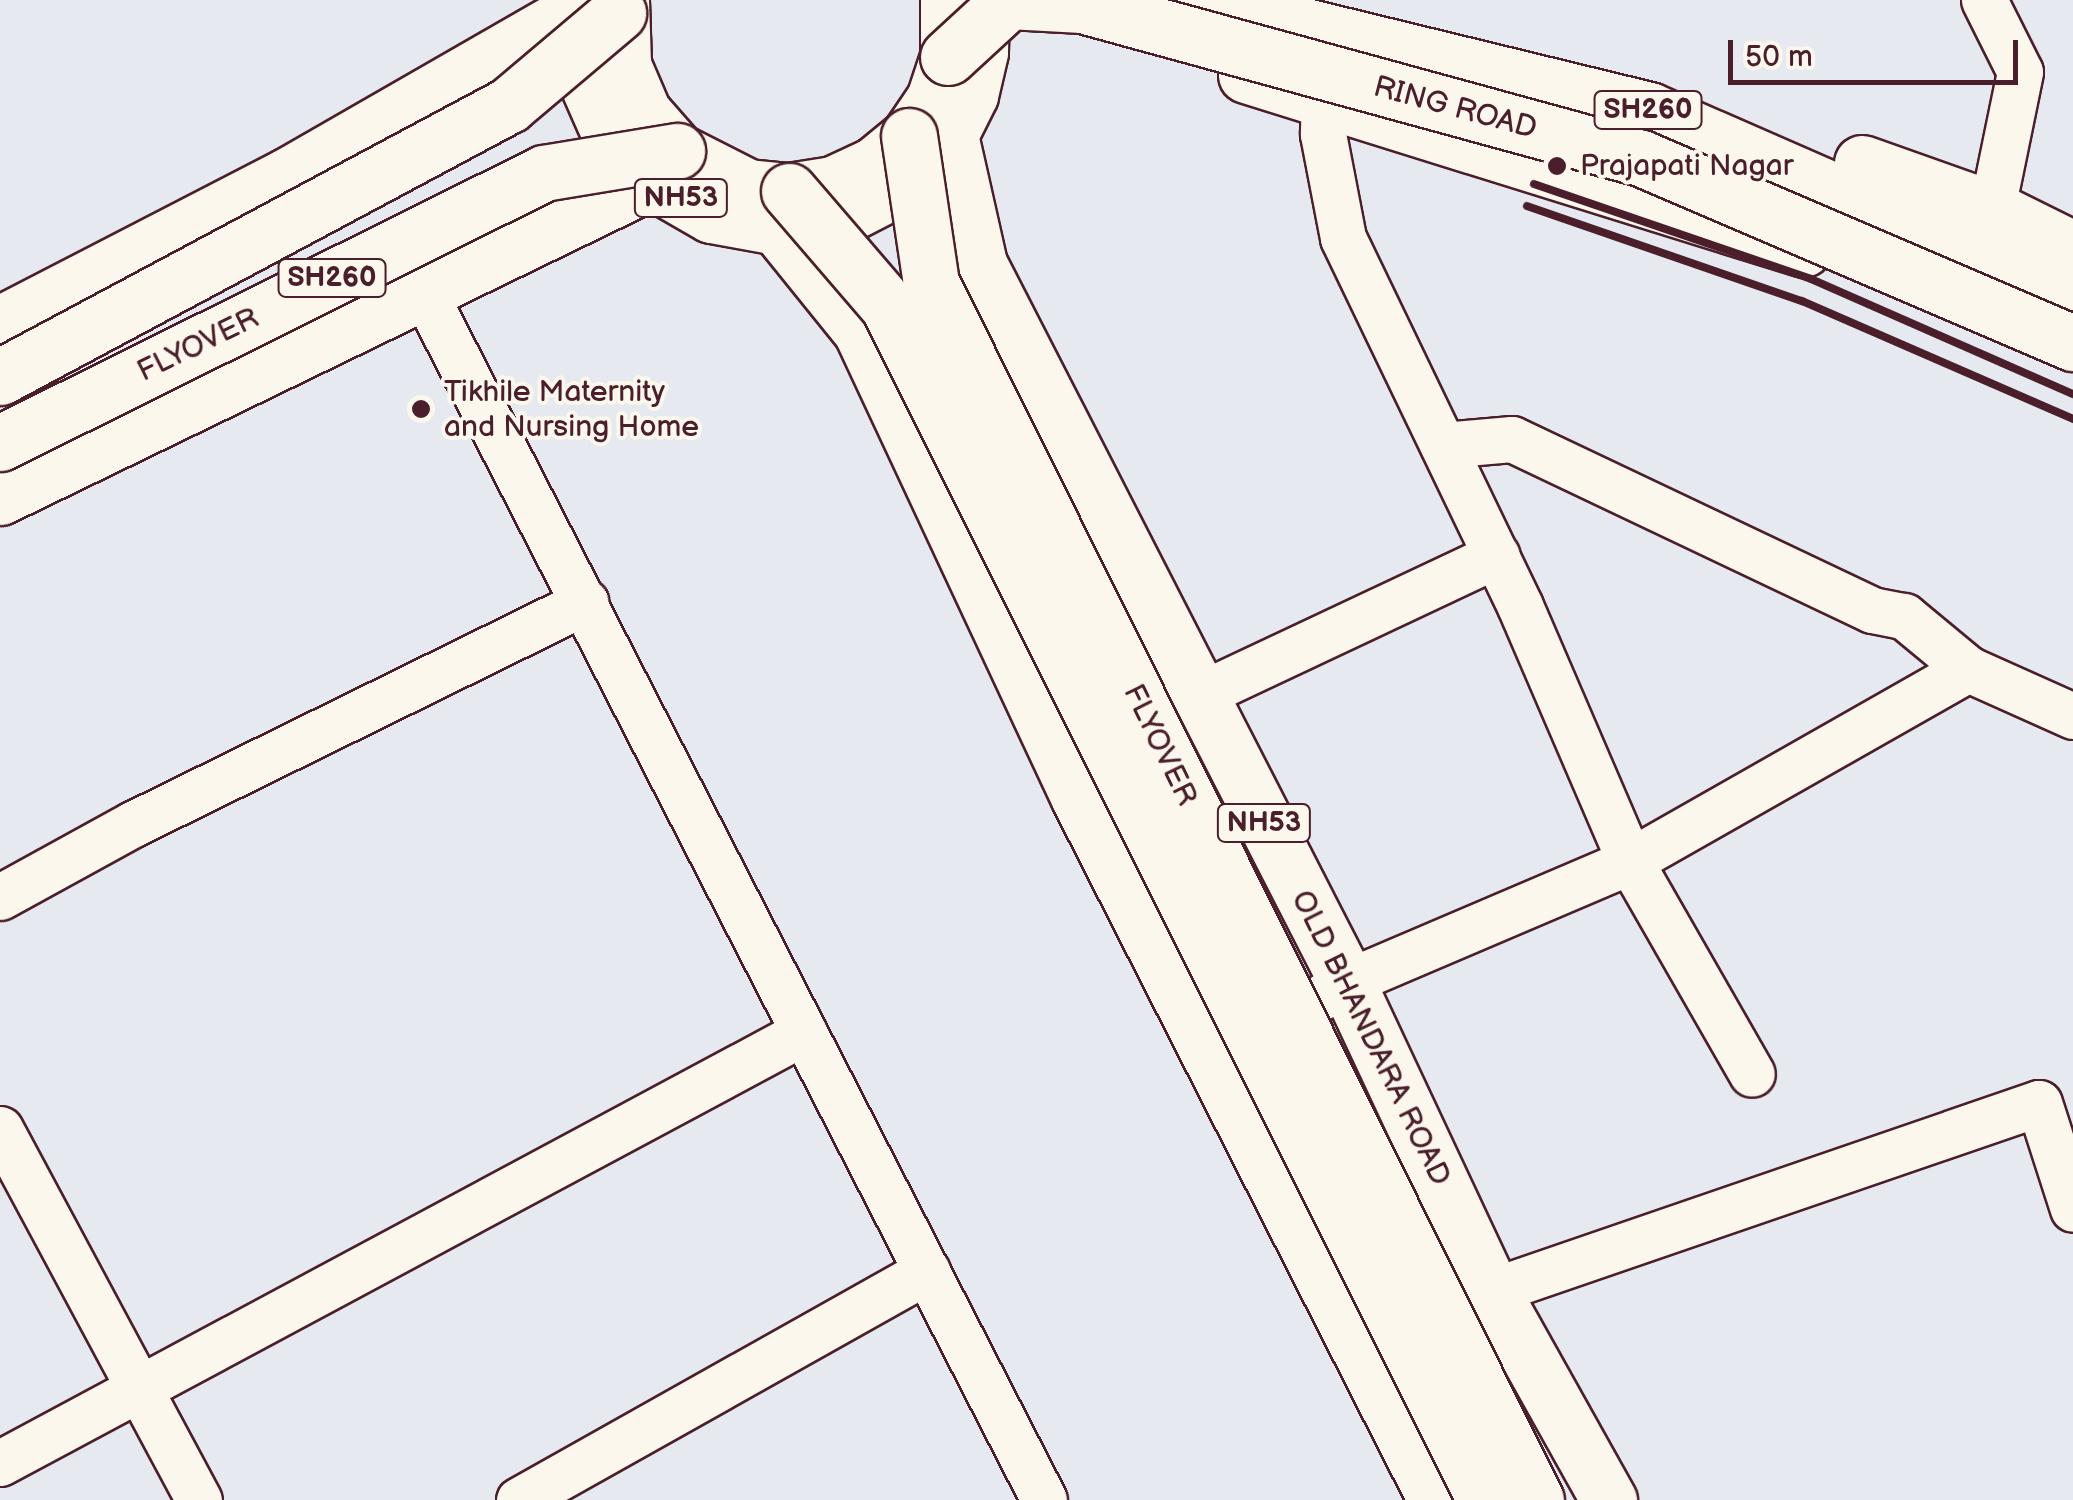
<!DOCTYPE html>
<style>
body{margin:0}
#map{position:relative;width:2073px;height:1500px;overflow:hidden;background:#e6e9ef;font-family:"Balsamiq Sans",sans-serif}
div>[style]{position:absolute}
.roads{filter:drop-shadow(2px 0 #4a1f2b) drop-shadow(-2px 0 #4a1f2b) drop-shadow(0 2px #4a1f2b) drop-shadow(0 -2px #4a1f2b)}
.street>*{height:45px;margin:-22.5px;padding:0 22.5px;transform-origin:22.5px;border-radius:22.5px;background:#fbf7ec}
.primary>*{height:55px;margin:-27.5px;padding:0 27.5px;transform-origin:27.5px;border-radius:27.5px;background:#fbf7ec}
.highway>*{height:55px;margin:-27.5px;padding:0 27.5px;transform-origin:27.5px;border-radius:27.5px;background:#fbf7ec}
.rail>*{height:8px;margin:-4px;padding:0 4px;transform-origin:4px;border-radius:4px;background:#4a1f2b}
.bridges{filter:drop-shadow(2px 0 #4a1f2b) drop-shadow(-2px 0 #4a1f2b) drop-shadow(0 2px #4a1f2b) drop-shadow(0 -2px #4a1f2b)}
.primary-bridge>*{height:55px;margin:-27.5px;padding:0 27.5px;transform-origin:27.5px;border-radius:27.5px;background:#fbf7ec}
.highway-bridge>*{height:55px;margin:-27.5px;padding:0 27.5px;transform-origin:27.5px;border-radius:27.5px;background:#fbf7ec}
.dots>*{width:28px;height:28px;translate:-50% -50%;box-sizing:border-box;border:5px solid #fbf7ec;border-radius:50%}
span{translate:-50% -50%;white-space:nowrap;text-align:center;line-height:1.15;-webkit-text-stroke:8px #fbf7ec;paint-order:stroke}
.shield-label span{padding:2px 8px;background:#fbf7ec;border:2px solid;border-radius:8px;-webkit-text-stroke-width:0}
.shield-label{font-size:28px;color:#4a1f2b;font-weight:700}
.street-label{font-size:30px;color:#4a1f2b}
.poi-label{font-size:30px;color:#4a1f2b}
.left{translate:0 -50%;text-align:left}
.scale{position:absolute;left:1728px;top:40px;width:290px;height:45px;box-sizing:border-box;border:5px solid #4a1f2b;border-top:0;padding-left:12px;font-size:30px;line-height:35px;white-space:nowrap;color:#4a1f2b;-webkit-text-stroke:8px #fbf7ec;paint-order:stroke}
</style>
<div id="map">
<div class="roads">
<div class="street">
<i style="left:1984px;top:0;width:80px;rotate:63.4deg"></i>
<i style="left:2020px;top:72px;width:140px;rotate:101.6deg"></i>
<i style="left:1324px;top:100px;width:34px;rotate:92deg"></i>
<i style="left:1323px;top:134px;width:106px;rotate:79.1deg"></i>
<i style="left:1343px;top:238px;width:408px;rotate:64.3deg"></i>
<i style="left:1520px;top:606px;width:278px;rotate:66.7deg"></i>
<i style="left:1630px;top:861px;width:245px;rotate:60.2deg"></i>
<i style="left:423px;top:291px;width:1359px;rotate:62.81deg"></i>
<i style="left:1443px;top:445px;width:69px;rotate:-5deg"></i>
<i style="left:1512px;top:439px;width:399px;rotate:25.4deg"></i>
<i style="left:1872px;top:610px;width:33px;rotate:11deg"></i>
<i style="left:1904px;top:616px;width:83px;rotate:39.6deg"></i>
<i style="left:1197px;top:696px;width:331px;rotate:-25.2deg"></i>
<i style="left:0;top:897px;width:152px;rotate:-28.8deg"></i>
<i style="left:133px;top:824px;width:504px;rotate:-26.16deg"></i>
<i style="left:1265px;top:1030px;width:95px;rotate:-30.3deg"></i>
<i style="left:1347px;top:982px;width:308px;rotate:-23.1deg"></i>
<i style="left:1630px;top:861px;width:389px;rotate:-29.6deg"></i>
<i style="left:1968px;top:669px;width:115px;rotate:24.1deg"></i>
<i style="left:0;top:1129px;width:421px;rotate:61.8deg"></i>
<i style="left:1459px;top:1297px;width:34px;rotate:-10deg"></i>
<i style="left:1492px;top:1291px;width:578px;rotate:-18.97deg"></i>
<i style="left:2039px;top:1103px;width:111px;rotate:72.2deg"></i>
<i style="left:0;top:1463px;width:912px;rotate:-28.19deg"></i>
<i style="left:519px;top:1500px;width:468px;rotate:-29.3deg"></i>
</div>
<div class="primary">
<i style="left:1198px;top:0;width:464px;rotate:13.7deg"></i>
<i style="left:1649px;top:110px;width:463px;rotate:23.6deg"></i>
<i style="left:578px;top:3px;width:71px;rotate:86deg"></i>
<i style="left:583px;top:74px;width:64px;rotate:66.2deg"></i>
<i style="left:609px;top:133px;width:64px;rotate:48.1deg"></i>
<i style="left:652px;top:181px;width:68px;rotate:30deg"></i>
<i style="left:711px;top:215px;width:67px;rotate:10.3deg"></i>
<i style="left:777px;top:227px;width:68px;rotate:-9.3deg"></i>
<i style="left:844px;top:216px;width:68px;rotate:-27.3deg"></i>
<i style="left:904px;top:185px;width:68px;rotate:-47.4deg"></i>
<i style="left:950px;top:135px;width:45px;rotate:-63.4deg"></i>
<i style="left:970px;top:95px;width:44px;rotate:-76.9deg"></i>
<i style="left:980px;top:52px;width:52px;rotate:-88.9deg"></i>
<i style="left:1246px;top:75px;width:584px;rotate:17.32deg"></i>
<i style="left:950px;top:135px;width:132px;rotate:77.3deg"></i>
<i style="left:979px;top:264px;width:807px;rotate:62.86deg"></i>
<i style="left:1347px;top:982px;width:341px;rotate:64.9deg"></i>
<i style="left:1492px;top:1291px;width:240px;rotate:60.8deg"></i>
<i style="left:1862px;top:163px;width:138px;rotate:19.5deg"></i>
<i style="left:1992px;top:209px;width:90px;rotate:26.3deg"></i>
<i style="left:777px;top:227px;width:134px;rotate:51.1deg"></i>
<i style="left:861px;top:331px;width:515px;rotate:64.98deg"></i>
<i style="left:1079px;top:798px;width:788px;rotate:63.04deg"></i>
</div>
<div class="highway">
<i style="left:621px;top:0;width:65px;rotate:88.2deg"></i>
<i style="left:623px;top:65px;width:51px;rotate:66.9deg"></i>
<i style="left:643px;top:112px;width:52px;rotate:48.9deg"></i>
<i style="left:677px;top:151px;width:80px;rotate:26.9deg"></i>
<i style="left:748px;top:187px;width:41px;rotate:5.6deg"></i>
<i style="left:789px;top:191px;width:45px;rotate:-9deg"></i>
<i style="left:833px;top:184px;width:45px;rotate:-24.9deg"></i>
<i style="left:874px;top:165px;width:45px;rotate:-39.6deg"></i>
<i style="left:909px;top:136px;width:45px;rotate:-56deg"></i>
<i style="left:934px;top:99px;width:44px;rotate:-71.6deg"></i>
<i style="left:948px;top:57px;width:57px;rotate:-90deg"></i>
<i style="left:0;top:324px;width:323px;rotate:-27.3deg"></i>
<i style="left:287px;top:176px;width:335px;rotate:-29.9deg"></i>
<i style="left:0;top:497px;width:725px;rotate:-25.86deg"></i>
</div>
</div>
<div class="rail">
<i style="left:1534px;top:184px;width:293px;rotate:18.9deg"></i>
<i style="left:1811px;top:279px;width:286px;rotate:23.7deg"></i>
<i style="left:1527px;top:206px;width:291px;rotate:19.1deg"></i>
<i style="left:1802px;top:301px;width:296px;rotate:23.5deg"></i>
</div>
<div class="bridges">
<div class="primary-bridge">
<i style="left:948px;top:57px;width:83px;rotate:-42.6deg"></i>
<i style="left:1009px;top:1px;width:73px;rotate:3.1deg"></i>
<i style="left:1082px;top:5px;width:580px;rotate:15.31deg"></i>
<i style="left:1641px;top:158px;width:470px;rotate:23.2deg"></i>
</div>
<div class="highway-bridge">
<i style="left:909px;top:136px;width:149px;rotate:81.5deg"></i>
<i style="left:931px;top:283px;width:1359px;rotate:63.57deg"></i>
<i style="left:789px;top:191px;width:152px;rotate:49.3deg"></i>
<i style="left:888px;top:306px;width:1335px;rotate:63.43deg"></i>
<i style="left:0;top:377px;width:577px;rotate:-28.12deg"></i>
<i style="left:509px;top:105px;width:143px;rotate:-40.2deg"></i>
<i style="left:0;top:443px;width:607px;rotate:-26.4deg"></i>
<i style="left:544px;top:173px;width:135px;rotate:-9.4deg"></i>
</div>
</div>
<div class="dots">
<i style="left:1557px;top:166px;background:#4a1f2b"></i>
<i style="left:421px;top:409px;background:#4a1f2b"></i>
</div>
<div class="shield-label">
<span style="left:1648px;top:110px">SH260</span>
<span style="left:681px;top:198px">NH53</span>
<span style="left:332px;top:278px">SH260</span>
<span style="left:1264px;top:823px">NH53</span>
</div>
<div class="street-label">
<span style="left:1455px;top:108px;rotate:15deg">RING ROAD</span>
<span style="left:198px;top:345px;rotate:-26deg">FLYOVER</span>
<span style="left:1160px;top:745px;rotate:64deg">FLYOVER</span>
<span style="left:1371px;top:1038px;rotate:64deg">OLD BHANDARA ROAD</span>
</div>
<div class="poi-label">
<span class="left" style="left:1580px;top:166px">Prajapati Nagar</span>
<span class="left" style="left:444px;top:409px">Tikhile Maternity<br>and Nursing Home</span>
</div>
<div class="scale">50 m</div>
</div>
